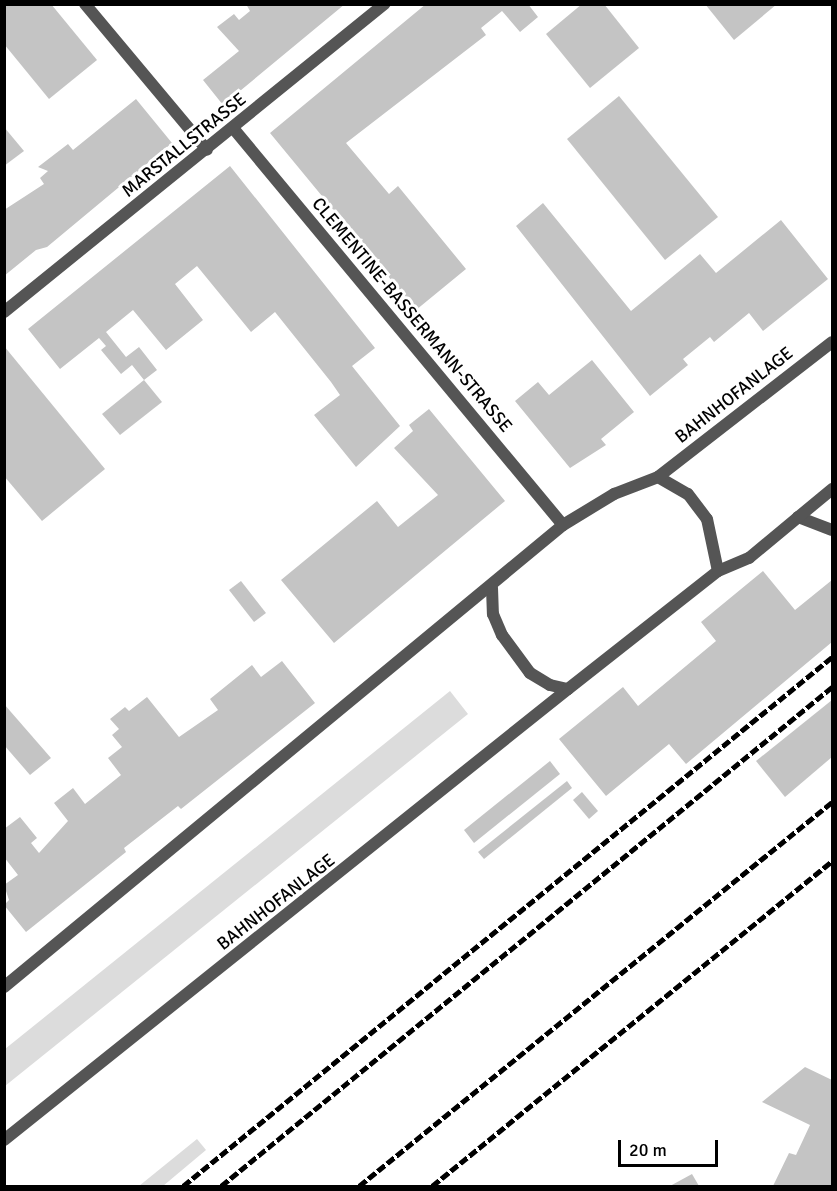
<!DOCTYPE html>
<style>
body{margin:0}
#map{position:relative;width:837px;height:1191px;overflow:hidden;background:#fff;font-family:Signika,sans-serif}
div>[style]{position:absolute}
.green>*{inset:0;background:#dcdcdc}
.building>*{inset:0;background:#c4c4c4}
.service>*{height:12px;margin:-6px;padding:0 6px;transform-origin:6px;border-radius:6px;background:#555}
.minor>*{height:12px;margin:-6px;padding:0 6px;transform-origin:6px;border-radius:6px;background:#555}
.rail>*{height:4.5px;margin-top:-2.25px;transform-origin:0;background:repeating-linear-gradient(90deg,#000 0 9px,transparent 0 12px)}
span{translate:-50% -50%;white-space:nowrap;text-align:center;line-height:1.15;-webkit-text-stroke:6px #fff;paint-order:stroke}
.street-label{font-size:18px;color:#000}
.frame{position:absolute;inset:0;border:6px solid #000;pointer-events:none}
.scale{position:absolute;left:618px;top:1140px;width:100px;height:27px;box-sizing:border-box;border:3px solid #000;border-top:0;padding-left:8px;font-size:18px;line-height:21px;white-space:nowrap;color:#000;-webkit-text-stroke:4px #fff;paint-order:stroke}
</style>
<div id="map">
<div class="green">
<i style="clip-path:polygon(450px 691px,468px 714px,5px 1086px,5px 1049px)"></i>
<i style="clip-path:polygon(197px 1139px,206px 1150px,163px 1186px,139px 1186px)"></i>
</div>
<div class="building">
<i style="clip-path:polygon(4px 4px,51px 4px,97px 60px,49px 99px,4px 44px)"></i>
<i style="clip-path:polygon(246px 4px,345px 4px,223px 105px,203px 80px,239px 51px,217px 27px,234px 14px,239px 20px,250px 11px)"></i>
<i style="clip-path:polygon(426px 4px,528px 4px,538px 17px,520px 32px,502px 11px,481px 28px,486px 35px,346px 143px,389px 194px,398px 186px,466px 269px,416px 310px,270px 133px)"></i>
<i style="clip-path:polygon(582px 4px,604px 4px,639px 48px,590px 88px,546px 34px)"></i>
<i style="clip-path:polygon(705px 4px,777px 4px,734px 40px)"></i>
<i style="clip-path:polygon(619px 96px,718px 217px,665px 260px,567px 139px)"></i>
<i style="clip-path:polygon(136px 99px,172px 143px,47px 247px,36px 250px,4px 276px,4px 210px,44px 184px,40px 178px,48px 171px,38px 167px,68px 144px,73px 150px)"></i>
<i style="clip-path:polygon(4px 127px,24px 151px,4px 166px)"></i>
<i style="clip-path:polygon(230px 166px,375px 348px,352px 366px,400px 426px,356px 467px,314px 415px,340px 395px,331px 382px,275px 312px,251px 332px,197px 266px,175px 284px,203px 320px,166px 350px,133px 310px,106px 332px,126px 357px,139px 347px,157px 370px,144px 380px,132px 365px,121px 374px,101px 350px,106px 346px,99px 338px,60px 369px,28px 329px)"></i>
<i style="clip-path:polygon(543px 203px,631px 311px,700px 254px,716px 273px,781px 220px,828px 279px,763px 331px,749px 313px,714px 342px,710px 337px,683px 359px,688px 365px,650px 396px,516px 226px)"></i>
<i style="clip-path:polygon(4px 346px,105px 469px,42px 521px,4px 476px)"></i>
<i style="clip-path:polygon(592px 360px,634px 412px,601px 439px,606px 445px,570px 468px,515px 401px,538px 382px,549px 395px)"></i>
<i style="clip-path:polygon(144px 380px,162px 402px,120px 435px,102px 414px)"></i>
<i style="clip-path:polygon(429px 409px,505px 501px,334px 643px,281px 580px,377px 501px,398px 527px,438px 495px,394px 448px,413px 431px,409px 425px)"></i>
<i style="clip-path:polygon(763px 571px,795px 610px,832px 580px,832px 642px,686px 764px,669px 744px,606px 796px,559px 739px,623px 687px,638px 706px,716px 641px,701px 622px)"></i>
<i style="clip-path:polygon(241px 581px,266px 613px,254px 622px,229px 590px)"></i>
<i style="clip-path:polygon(282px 661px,315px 703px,181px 809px,178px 806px,124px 848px,126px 852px,26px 932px,4px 905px,9px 900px,4px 885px,18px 875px,4px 857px,4px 829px,20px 817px,37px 838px,31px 843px,39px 853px,68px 821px,54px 803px,73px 788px,85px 804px,121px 775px,108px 758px,122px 747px,112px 735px,119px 729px,110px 719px,125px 707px,129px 711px,147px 697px,179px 737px,218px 710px,210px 699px,252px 665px,261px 677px)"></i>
<i style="clip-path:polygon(832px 700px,832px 757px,785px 797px,756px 761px)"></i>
<i style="clip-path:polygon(4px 704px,51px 758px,30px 775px,4px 745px)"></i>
<i style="clip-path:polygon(550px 761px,560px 774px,474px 843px,464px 830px)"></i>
<i style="clip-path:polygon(567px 781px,572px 788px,484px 859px,478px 852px)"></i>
<i style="clip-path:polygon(582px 792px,598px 811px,589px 819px,573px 800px)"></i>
<i style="clip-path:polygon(805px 1067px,832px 1080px,832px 1186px,773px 1186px,789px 1153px,796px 1155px,810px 1125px,762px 1102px)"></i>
<i style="clip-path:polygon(692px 1174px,699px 1186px,670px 1186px)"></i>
</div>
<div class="service">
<i style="left:798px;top:517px;width:36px;rotate:21deg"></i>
</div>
<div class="minor">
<i style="left:85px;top:4px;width:190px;rotate:50.1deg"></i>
<i style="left:233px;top:128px;width:516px;rotate:50.27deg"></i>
<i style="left:4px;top:312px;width:490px;rotate:-39deg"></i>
<i style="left:658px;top:477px;width:34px;rotate:30deg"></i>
<i style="left:688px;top:494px;width:31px;rotate:53deg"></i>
<i style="left:707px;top:519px;width:53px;rotate:78.1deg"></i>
<i style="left:492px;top:588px;width:26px;rotate:88deg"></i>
<i style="left:493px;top:614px;width:23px;rotate:67deg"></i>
<i style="left:502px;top:635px;width:47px;rotate:53.6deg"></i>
<i style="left:530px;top:673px;width:23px;rotate:31deg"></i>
<i style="left:550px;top:685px;width:18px;rotate:13deg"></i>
<i style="left:4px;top:987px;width:725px;rotate:-39.57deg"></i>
<i style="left:563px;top:525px;width:60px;rotate:-31.3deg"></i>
<i style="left:614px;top:494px;width:47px;rotate:-21.1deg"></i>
<i style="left:658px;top:477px;width:220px;rotate:-37.8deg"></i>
<i style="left:4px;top:1140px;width:722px;rotate:-38.65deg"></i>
<i style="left:568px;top:689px;width:191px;rotate:-38.2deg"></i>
<i style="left:718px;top:571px;width:34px;rotate:-23deg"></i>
<i style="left:749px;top:558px;width:108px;rotate:-39.7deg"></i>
</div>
<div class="rail">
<i style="left:183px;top:1186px;width:837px;rotate:-39.18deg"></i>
<i style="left:221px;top:1186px;width:789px;rotate:-39.24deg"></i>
<i style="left:359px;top:1186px;width:609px;rotate:-39.07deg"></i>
<i style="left:432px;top:1186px;width:515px;rotate:-39.09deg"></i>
</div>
<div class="street-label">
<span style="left:184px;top:145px;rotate:-39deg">MARSTALLSTRASSE</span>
<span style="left:412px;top:315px;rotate:50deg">CLEMENTINE-BASSERMANN-STRASSE</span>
<span style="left:734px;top:395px;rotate:-38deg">BAHNHOFANLAGE</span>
<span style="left:276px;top:902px;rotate:-38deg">BAHNHOFANLAGE</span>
</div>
<div class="frame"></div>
<div class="scale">20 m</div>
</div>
